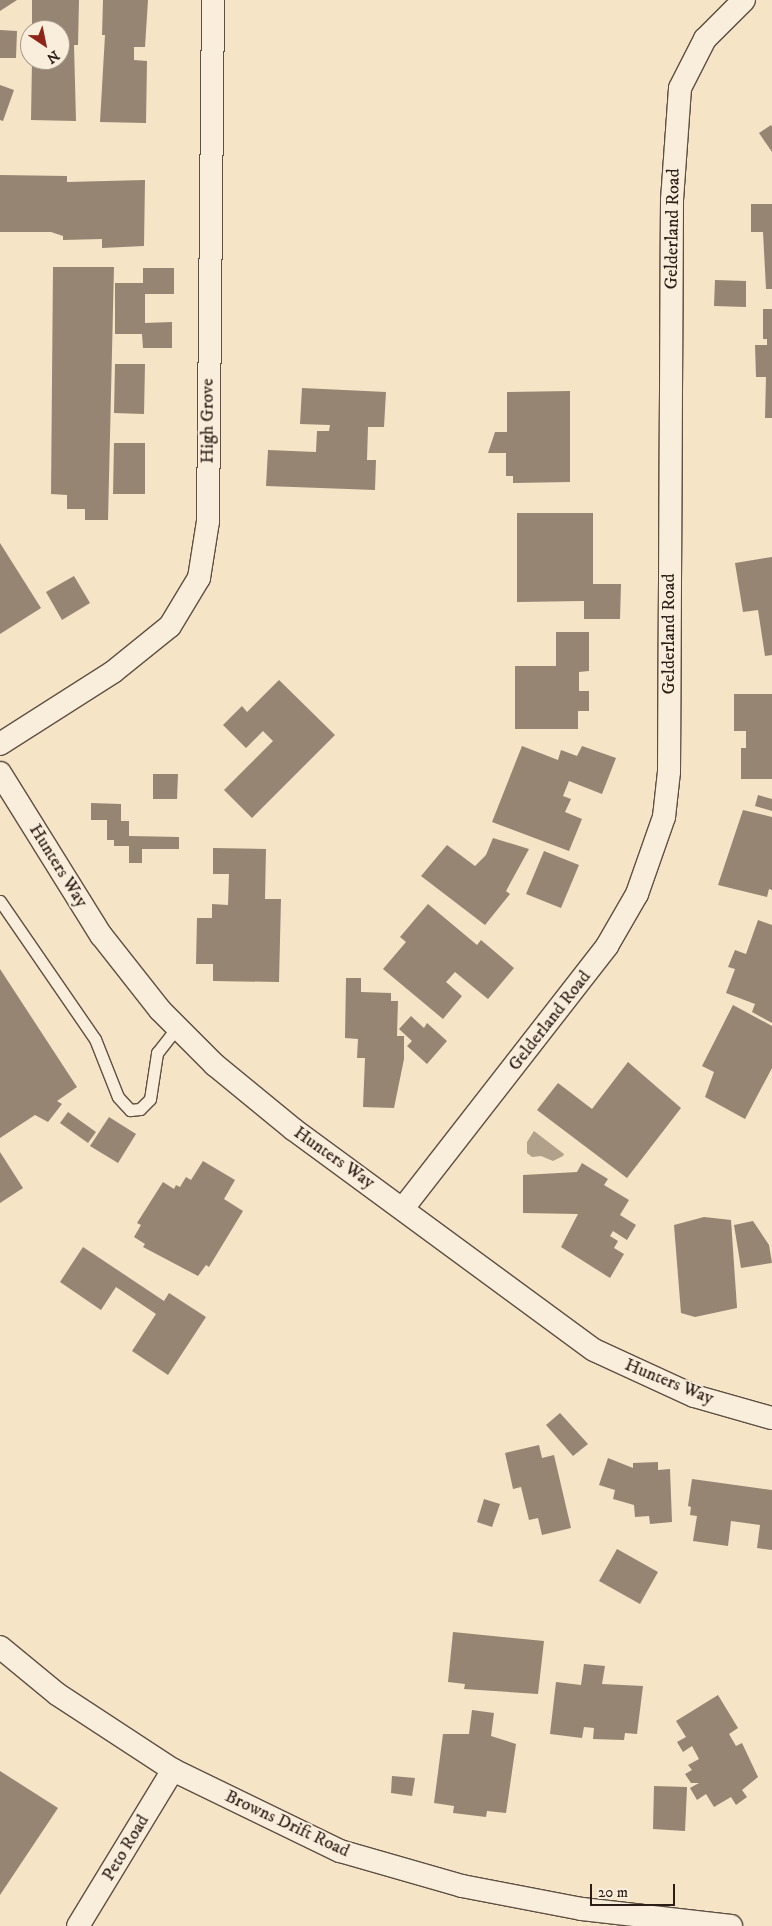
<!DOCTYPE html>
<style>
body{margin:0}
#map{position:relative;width:772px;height:1926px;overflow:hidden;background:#f6e4c7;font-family:"IM FELL DW Pica",serif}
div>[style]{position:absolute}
.water>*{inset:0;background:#b1a18b}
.building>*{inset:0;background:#958572}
.roads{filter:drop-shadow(1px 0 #5e5042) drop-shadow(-1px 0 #5e5042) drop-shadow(0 1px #5e5042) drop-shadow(0 -1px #5e5042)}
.service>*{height:11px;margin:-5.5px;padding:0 5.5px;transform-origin:5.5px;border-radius:5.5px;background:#f9eddb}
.minor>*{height:22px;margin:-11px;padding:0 11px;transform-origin:11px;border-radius:11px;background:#f9eddb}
span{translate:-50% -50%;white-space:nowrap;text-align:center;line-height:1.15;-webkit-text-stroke:4px #f9eddb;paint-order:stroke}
.street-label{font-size:18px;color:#2c1e16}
.north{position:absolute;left:20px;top:20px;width:50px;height:50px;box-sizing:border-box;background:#f9eddb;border:1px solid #a79a8c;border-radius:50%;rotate:146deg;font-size:14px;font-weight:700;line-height:20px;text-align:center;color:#2c1e16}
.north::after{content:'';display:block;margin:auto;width:18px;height:22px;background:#8f2418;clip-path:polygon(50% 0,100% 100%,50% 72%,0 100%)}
.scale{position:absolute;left:590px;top:1884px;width:85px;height:22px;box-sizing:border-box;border:2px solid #2c1e16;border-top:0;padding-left:6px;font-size:15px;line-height:18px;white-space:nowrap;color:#2c1e16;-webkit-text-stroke:4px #f9eddb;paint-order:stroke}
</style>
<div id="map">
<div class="water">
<i style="clip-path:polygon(534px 1131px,564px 1154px,563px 1156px,553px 1161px,541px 1156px,532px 1157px,527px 1153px,527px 1142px)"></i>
</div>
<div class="building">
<i style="clip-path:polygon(0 0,17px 0,0 11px)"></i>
<i style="clip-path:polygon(32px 0,79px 0,78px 45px,74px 45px,76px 121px,31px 120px,32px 60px,60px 60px,60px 30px,32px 30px)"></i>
<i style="clip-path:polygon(103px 0,148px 0,145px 47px,134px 47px,134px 60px,147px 61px,146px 123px,100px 122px,105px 35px,102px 35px)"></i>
<i style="clip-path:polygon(0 30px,17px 31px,16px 58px,0 58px)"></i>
<i style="clip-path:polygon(0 85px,14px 90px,3px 121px,0 120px)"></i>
<i style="clip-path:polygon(771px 125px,772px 127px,772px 152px,759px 133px)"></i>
<i style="clip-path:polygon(0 175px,67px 176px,67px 182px,145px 180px,144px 246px,102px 248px,102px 239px,63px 240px,63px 236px,51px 232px,0 232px)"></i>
<i style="clip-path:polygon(751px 204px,772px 204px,772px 289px,766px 289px,763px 232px,751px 232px)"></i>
<i style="clip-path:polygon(53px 267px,114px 267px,108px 520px,85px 520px,85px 509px,67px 509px,67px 495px,51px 494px)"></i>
<i style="clip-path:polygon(143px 268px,174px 268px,174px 294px,145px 294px,145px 323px,172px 322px,172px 348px,143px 348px,142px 334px,115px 334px,115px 283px,143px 283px)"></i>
<i style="clip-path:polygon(715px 280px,746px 281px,746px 307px,714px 306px)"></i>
<i style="clip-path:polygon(763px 309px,772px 309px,772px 418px,765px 418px,766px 377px,756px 377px,755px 345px,767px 345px,767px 339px,763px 339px)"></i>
<i style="clip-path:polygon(115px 364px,145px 364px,144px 414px,114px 413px)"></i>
<i style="clip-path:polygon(302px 388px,386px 392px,384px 427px,368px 427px,367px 460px,376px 460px,375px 490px,266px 486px,268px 450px,316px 452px,317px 431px,329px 431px,330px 425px,300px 424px)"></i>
<i style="clip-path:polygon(570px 391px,570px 482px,513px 483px,513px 476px,506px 476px,506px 453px,488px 453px,495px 432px,507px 432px,507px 392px)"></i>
<i style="clip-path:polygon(114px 443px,145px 443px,145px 494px,113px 494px)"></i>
<i style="clip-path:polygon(517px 513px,593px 513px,593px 584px,621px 584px,620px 619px,584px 619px,584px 601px,517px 602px)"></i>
<i style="clip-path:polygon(0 543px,41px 608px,0 634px)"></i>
<i style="clip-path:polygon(772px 557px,772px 655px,765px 656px,758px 610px,743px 612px,735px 563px)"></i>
<i style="clip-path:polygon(74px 576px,90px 603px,62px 620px,46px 592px)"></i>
<i style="clip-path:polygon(556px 632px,589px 632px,589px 671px,579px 672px,579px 691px,589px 691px,589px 711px,578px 711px,578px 729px,515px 729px,515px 666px,556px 666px)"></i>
<i style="clip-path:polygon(279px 680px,335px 735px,252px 818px,224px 790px,273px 741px,263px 731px,246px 748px,223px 725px,242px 706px,247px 712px)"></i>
<i style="clip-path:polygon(734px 694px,772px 694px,772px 779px,741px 779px,741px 748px,746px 748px,746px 731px,734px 731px)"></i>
<i style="clip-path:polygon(522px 746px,558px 760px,561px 750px,577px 756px,582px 746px,616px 758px,602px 794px,569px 781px,563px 796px,571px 799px,565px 812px,582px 819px,569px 851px,492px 822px)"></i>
<i style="clip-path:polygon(153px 774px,178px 774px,177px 799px,153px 799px)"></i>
<i style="clip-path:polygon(758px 795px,772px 799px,772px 811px,755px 806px)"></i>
<i style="clip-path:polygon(91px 803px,121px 804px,121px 821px,129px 821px,129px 836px,179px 837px,179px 849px,142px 849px,142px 863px,129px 863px,129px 846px,114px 846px,114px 840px,107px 840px,107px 820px,91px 820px)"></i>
<i style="clip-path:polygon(743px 810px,772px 817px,772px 890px,769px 889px,767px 897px,718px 885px)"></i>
<i style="clip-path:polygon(493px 838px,529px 849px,506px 891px,510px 894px,485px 925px,421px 876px,447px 845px,475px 866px,486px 855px)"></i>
<i style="clip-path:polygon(213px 848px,266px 849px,265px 899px,281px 899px,279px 982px,213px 981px,213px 964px,196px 964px,197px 918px,212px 918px,212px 904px,228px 905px,229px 874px,213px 874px)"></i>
<i style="clip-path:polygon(544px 851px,579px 865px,561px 908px,526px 894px)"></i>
<i style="clip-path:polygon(428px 904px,477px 945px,481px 940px,514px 968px,488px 999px,455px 972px,446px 982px,462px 996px,443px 1019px,383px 969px,406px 942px,400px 937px)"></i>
<i style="clip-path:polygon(758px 920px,772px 925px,772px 1023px,752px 1012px,755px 1004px,726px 993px,735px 969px,728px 967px,735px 950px,746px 954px)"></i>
<i style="clip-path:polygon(0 969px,77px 1087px,57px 1101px,62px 1104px,48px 1122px,35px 1115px,0 1138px)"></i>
<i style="clip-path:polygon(346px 978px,361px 978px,361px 992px,391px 993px,391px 1001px,398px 1001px,397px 1036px,404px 1036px,404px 1059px,394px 1108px,363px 1107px,365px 1058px,357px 1058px,358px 1039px,345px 1038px)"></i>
<i style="clip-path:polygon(733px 1005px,772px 1026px,772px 1068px,745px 1119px,705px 1097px,714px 1072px,702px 1066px)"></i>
<i style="clip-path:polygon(411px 1016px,424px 1028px,427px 1023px,447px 1041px,427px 1064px,407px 1046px,412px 1041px,399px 1029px)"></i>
<i style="clip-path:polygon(628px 1062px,681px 1108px,627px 1178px,537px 1110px,558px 1083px,592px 1109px)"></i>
<i style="clip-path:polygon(68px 1112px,96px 1132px,88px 1143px,60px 1123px)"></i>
<i style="clip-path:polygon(109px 1117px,136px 1134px,118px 1163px,90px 1146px)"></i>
<i style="clip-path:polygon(0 1152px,23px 1188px,0 1203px)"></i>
<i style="clip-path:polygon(203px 1161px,235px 1180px,224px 1199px,243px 1211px,209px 1267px,206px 1265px,198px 1276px,143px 1247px,145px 1244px,134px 1237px,141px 1225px,137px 1223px,163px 1182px,174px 1189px,176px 1185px,180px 1187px,186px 1177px,191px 1180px)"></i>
<i style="clip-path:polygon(582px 1163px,608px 1179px,604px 1185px,629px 1200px,620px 1215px,636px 1225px,627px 1240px,613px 1231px,610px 1236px,618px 1241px,614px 1248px,624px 1254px,610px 1278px,561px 1247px,578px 1214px,523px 1213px,523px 1175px,577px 1172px)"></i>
<i style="clip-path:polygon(704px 1217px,731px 1220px,737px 1308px,695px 1317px,681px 1313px,674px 1225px)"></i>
<i style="clip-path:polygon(753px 1221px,769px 1245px,772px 1263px,741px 1268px,734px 1225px)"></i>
<i style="clip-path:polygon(83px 1247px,164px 1301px,169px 1293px,206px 1317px,168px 1375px,132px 1351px,156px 1314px,116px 1287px,101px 1310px,60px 1282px)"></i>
<i style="clip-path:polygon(560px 1413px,588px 1444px,573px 1456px,546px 1425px)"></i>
<i style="clip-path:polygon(539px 1445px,542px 1458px,554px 1455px,571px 1528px,542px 1535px,538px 1518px,529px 1520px,521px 1487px,513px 1489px,505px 1453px)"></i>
<i style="clip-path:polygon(608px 1458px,633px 1468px,633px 1463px,658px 1462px,658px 1470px,670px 1469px,672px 1522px,650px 1524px,649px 1516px,635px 1517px,634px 1505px,613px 1499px,615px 1490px,599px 1485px)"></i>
<i style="clip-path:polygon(692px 1479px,772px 1490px,772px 1550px,757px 1548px,760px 1525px,731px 1521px,728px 1546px,693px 1541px,697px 1516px,690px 1515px,691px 1507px,688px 1506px)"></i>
<i style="clip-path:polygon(484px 1499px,500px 1504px,492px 1527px,477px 1522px)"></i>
<i style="clip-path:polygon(617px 1549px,658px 1572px,640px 1604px,599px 1581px)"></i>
<i style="clip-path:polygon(453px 1632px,544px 1641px,538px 1694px,464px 1689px,465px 1684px,448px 1682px)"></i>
<i style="clip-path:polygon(584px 1664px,605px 1666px,602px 1684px,643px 1686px,637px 1734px,625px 1733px,624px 1740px,593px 1739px,594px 1728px,584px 1727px,582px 1738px,550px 1734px,556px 1682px,581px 1685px)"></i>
<i style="clip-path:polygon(718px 1695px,738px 1728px,729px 1734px,736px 1746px,742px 1743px,758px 1777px,742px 1790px,747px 1797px,736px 1805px,731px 1797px,714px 1807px,706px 1794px,697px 1800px,690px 1788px,699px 1783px,691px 1783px,685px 1774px,692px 1770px,688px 1765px,699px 1759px,692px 1746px,683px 1752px,677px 1742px,686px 1737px,676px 1721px)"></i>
<i style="clip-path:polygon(472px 1710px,494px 1713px,491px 1736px,516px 1744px,506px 1813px,487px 1811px,486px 1817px,453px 1813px,454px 1806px,434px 1803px,443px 1734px,469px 1734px)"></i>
<i style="clip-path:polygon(0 1771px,58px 1808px,0 1895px)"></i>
<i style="clip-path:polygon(392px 1776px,415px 1778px,412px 1796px,391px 1793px)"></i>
<i style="clip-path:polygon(654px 1786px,687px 1787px,685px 1831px,653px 1829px)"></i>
</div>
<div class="roads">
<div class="service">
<i style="left:0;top:901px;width:168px;rotate:55.5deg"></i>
<i style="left:95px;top:1039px;width:62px;rotate:68.4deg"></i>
<i style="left:118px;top:1097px;width:18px;rotate:47deg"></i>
<i style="left:130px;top:1110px;width:10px;rotate:-6deg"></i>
<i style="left:140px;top:1109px;width:14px;rotate:-45deg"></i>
<i style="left:150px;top:1099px;width:47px;rotate:-81.3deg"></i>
<i style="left:157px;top:1053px;width:33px;rotate:-52deg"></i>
</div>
<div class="minor">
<i style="left:0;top:744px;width:134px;rotate:-32.5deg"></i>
<i style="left:113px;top:672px;width:73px;rotate:-38.9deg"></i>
<i style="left:170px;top:626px;width:56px;rotate:-58.9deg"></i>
<i style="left:199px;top:578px;width:58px;rotate:-81deg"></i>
<i style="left:208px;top:521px;width:521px;rotate:-89.45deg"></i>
<i style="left:0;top:773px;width:191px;rotate:58.1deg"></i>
<i style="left:101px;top:935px;width:95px;rotate:51.8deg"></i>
<i style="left:160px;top:1010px;width:78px;rotate:45deg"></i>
<i style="left:215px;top:1065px;width:101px;rotate:39.4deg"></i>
<i style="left:293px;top:1129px;width:373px;rotate:36.3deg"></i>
<i style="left:594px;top:1350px;width:110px;rotate:24.7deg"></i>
<i style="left:694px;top:1396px;width:81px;rotate:15.8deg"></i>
<i style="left:404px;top:1207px;width:331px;rotate:-52.1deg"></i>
<i style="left:607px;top:946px;width:60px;rotate:-60deg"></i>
<i style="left:637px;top:894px;width:82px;rotate:-70.7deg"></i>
<i style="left:664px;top:817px;width:45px;rotate:-83.7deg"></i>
<i style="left:669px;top:772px;width:572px;rotate:-89.7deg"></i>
<i style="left:672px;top:200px;width:112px;rotate:-85.9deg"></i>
<i style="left:680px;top:88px;width:55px;rotate:-63deg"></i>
<i style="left:705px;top:39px;width:55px;rotate:-45deg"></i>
<i style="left:0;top:1647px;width:74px;rotate:39.5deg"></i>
<i style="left:57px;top:1694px;width:139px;rotate:33.2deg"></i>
<i style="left:173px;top:1770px;width:186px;rotate:25.9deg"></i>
<i style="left:340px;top:1851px;width:127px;rotate:16deg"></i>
<i style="left:462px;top:1886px;width:122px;rotate:10.9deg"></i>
<i style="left:582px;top:1909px;width:150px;rotate:6.5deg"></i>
<i style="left:78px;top:1926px;width:183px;rotate:-58.7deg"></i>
</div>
</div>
<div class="street-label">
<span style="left:673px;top:229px;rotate:-89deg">Gelderland Road</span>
<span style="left:208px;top:421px;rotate:-90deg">High Grove</span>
<span style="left:669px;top:634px;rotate:-90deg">Gelderland Road</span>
<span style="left:58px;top:866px;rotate:58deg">Hunters Way</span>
<span style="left:550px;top:1021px;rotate:-52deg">Gelderland Road</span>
<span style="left:334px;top:1158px;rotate:35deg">Hunters Way</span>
<span style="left:669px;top:1382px;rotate:22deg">Hunters Way</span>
<span style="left:287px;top:1824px;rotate:25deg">Browns Drift Road</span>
<span style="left:126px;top:1848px;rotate:-59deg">Peto Road</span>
</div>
<div class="north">N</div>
<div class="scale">20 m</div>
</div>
